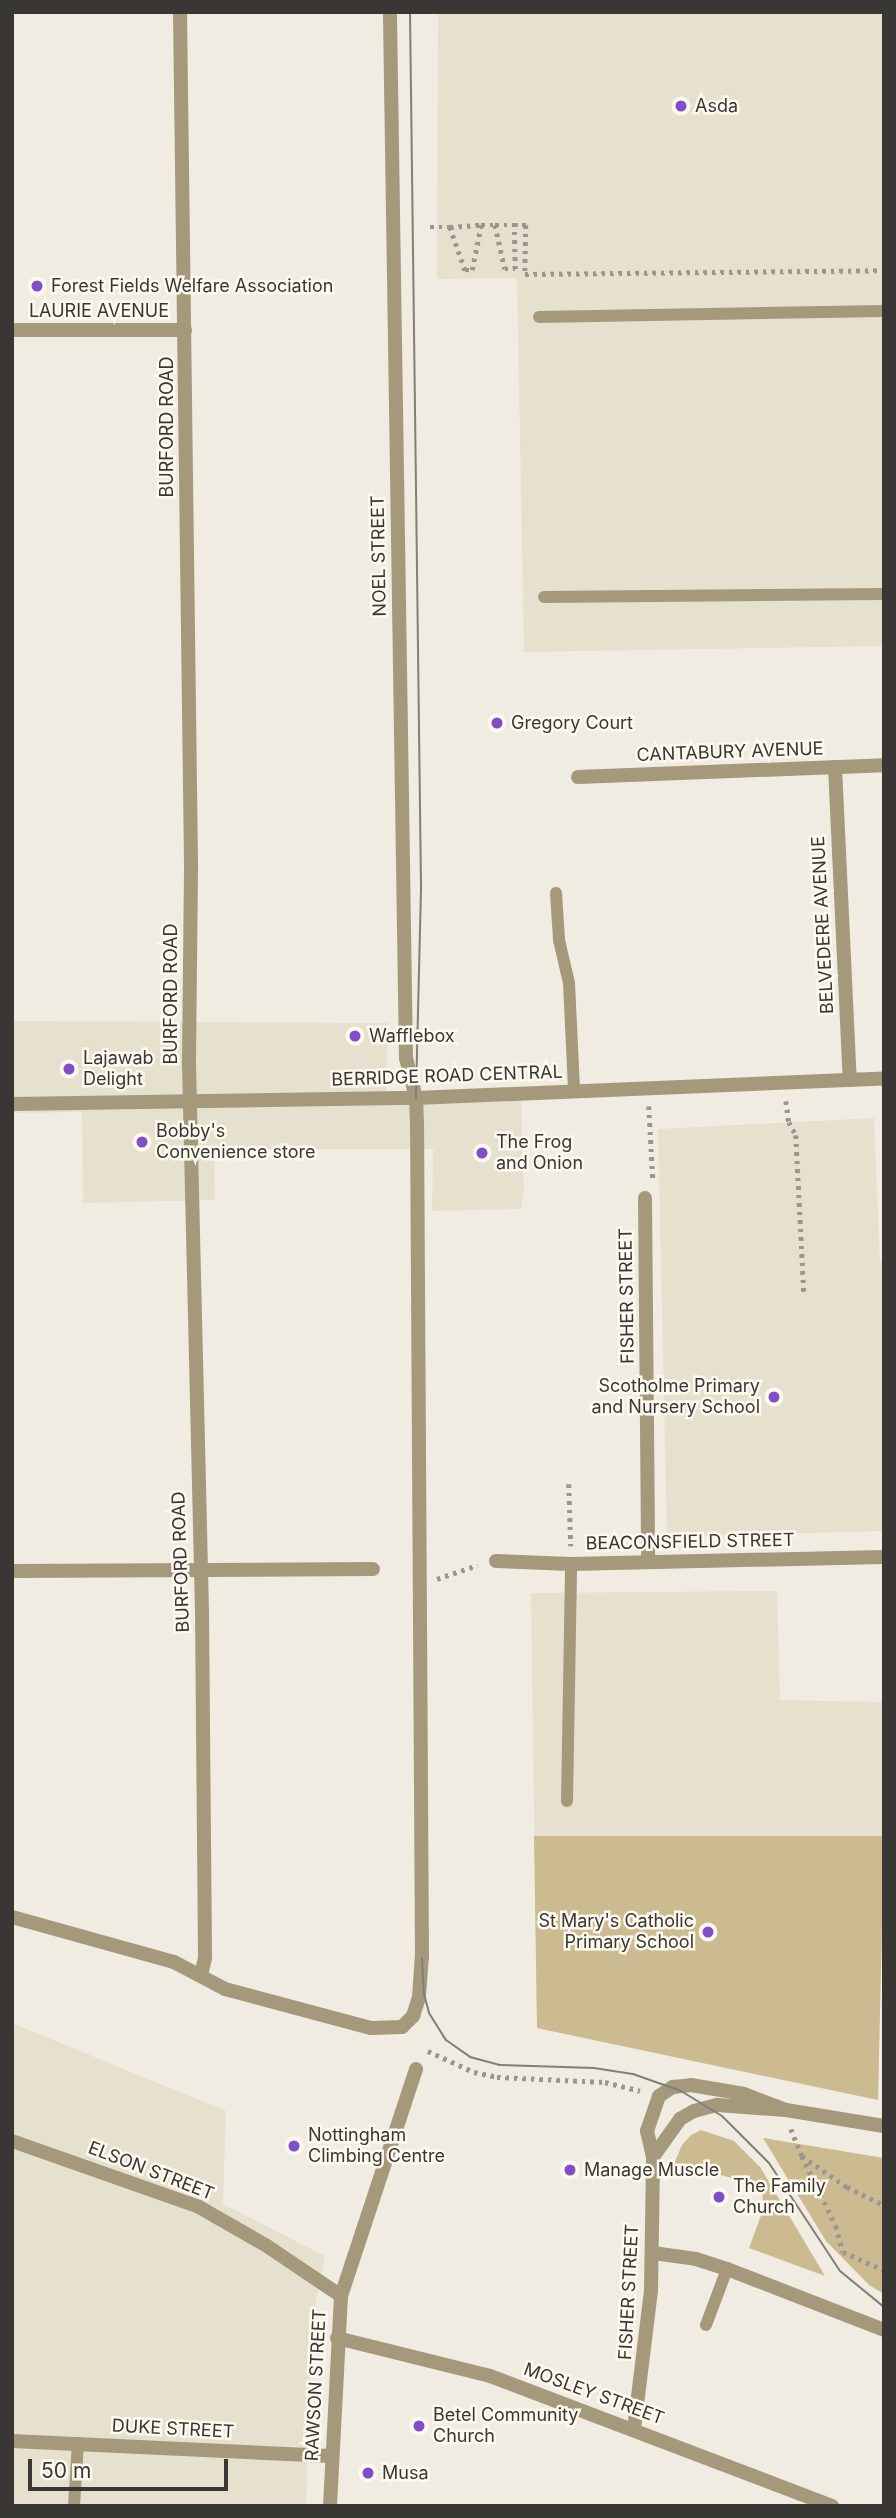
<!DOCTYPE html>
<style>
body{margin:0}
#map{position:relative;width:896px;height:2518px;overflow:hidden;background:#f0ece1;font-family:Inter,sans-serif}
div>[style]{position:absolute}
.built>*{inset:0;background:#e6e1cf}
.green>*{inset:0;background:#ccbb90}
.path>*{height:4.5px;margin-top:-2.25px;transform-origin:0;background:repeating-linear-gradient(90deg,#9b9790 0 3.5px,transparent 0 8.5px)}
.service>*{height:12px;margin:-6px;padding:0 6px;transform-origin:6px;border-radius:6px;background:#a5997c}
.minor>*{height:14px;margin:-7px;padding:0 7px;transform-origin:7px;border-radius:7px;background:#a5997c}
.tram>*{height:2px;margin:-1px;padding:0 1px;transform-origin:1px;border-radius:1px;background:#817f78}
.dots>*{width:19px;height:19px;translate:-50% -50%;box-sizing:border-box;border:4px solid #fdf9ef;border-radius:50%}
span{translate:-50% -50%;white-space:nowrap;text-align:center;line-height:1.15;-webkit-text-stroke:5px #fdf9ef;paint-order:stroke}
.poi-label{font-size:18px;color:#393733}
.left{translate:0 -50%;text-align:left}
.right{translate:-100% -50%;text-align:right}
.street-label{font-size:18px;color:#393733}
.frame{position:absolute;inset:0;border:14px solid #393733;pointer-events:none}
.scale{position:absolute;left:28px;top:2459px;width:200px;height:32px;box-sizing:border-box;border:4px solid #393733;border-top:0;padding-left:9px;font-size:21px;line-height:24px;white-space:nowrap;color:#393733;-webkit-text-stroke:5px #fdf9ef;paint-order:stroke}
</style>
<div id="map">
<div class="built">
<i style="clip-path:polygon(438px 12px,884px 12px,884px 646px,524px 652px,517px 278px,437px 279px)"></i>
<i style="clip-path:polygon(12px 1021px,388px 1023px,386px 1098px,521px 1095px,524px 1192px,521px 1209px,432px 1211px,433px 1149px,214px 1149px,215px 1200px,83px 1203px,82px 1112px,12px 1113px)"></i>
<i style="clip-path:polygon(874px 1118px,880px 1262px,884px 1262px,884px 1531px,667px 1537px,658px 1129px)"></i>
<i style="clip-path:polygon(777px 1591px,780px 1700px,883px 1702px,884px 1836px,878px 2100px,537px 2028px,531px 1593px)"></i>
<i style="clip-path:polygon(12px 2023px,226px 2111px,223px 2204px,325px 2256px,312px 2322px,306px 2506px,12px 2506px)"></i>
</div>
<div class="green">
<i style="clip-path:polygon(534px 1836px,884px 1836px,878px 2100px,537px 2028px)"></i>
<i style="clip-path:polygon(701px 2130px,734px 2141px,760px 2167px,825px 2276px,749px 2248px,763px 2210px,762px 2185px,674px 2164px,682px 2145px,691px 2135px)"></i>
<i style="clip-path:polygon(763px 2138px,884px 2158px,884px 2294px,869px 2285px,826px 2241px)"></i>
</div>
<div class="path">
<i style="left:495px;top:225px;width:19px"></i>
<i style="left:430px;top:227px;width:20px"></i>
<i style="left:450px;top:227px;width:46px;rotate:70.8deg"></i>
<i style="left:465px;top:270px;width:7px"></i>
<i style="left:472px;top:270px;width:46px;rotate:-78.7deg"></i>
<i style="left:481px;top:225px;width:14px"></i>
<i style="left:495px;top:225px;width:45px;rotate:77.2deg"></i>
<i style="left:505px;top:269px;width:10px"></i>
<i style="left:515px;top:269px;width:44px;rotate:-91.3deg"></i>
<i style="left:514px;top:225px;width:12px"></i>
<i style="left:526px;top:225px;width:49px;rotate:91.2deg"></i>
<i style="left:525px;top:274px;width:359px;rotate:-0.6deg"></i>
<i style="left:450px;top:227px;width:31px;rotate:-4deg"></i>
<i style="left:786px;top:1101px;width:21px;rotate:82deg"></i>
<i style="left:789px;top:1122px;width:15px;rotate:62deg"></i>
<i style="left:796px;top:1135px;width:158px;rotate:87.1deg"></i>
<i style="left:649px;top:1106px;width:75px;rotate:86.9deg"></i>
<i style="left:569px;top:1484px;width:62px;rotate:88.2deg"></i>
<i style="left:437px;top:1579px;width:43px;rotate:-18.9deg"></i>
<i style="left:428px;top:2051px;width:51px;rotate:24.5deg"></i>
<i style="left:474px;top:2072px;width:24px;rotate:12deg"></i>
<i style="left:497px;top:2077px;width:108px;rotate:2.7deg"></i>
<i style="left:605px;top:2082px;width:36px;rotate:14deg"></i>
<i style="left:791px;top:2129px;width:29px;rotate:68deg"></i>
<i style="left:802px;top:2156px;width:55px;rotate:34.6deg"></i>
<i style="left:847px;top:2187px;width:41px;rotate:25.9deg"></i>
<i style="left:802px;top:2156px;width:78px;rotate:64.1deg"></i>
<i style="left:836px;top:2226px;width:27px;rotate:75deg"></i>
<i style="left:843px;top:2252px;width:45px;rotate:23.7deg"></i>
</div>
<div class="service">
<i style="left:539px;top:317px;width:345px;rotate:-1deg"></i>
<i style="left:544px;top:597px;width:340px;rotate:-0.5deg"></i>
<i style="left:556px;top:893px;width:47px;rotate:86.3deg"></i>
<i style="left:559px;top:940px;width:44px;rotate:76.9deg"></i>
<i style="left:569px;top:983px;width:107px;rotate:87.3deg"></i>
<i style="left:567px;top:1801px;width:237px;rotate:-89deg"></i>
<i style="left:706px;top:2325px;width:60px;rotate:-69.4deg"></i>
<i style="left:74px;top:2506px;width:63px;rotate:-86.4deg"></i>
</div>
<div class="minor">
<i style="left:180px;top:12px;width:857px;rotate:89.26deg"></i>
<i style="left:191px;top:869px;width:195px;rotate:90.6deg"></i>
<i style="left:189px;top:1064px;width:547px;rotate:88.64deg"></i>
<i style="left:202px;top:1611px;width:347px;rotate:89.5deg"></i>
<i style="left:205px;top:1958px;width:17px;rotate:103deg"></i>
<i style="left:12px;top:330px;width:173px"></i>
<i style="left:835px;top:767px;width:313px;rotate:87.3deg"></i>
<i style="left:578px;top:777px;width:306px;rotate:-2.2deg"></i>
<i style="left:12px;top:1104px;width:404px;rotate:-0.9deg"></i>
<i style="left:416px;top:1098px;width:468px;rotate:-2.4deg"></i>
<i style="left:645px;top:1198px;width:364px;rotate:89.5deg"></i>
<i style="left:496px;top:1561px;width:75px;rotate:2.3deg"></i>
<i style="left:571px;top:1564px;width:313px;rotate:-1.3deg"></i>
<i style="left:12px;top:1571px;width:361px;rotate:-0.3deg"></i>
<i style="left:12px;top:1917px;width:168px;rotate:15.5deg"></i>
<i style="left:174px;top:1962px;width:58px;rotate:27.9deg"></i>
<i style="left:225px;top:1989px;width:151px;rotate:15deg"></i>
<i style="left:371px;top:2028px;width:31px;rotate:-2deg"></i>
<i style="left:402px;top:2027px;width:16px;rotate:-45deg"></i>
<i style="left:413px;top:2016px;width:20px;rotate:-72deg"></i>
<i style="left:419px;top:1997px;width:39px;rotate:-86deg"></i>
<i style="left:422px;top:1958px;width:833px;rotate:-90.34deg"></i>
<i style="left:417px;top:1125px;width:27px;rotate:-92deg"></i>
<i style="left:416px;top:1098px;width:41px;rotate:-104deg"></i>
<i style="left:406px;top:1058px;width:1046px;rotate:-90.88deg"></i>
<i style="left:12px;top:2141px;width:198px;rotate:19.4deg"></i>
<i style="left:199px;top:2207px;width:78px;rotate:29.8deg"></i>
<i style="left:267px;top:2246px;width:89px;rotate:34deg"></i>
<i style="left:653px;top:2157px;width:47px;rotate:-54.6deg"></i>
<i style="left:680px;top:2119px;width:16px;rotate:-30deg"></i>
<i style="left:694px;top:2111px;width:24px;rotate:-15deg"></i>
<i style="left:717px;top:2105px;width:69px;rotate:4.1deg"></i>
<i style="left:786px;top:2110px;width:99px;rotate:9.3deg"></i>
<i style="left:653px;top:2253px;width:43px;rotate:7.9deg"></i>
<i style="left:696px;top:2259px;width:33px;rotate:18deg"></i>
<i style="left:727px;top:2269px;width:168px;rotate:21.2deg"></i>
<i style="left:337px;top:2338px;width:158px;rotate:13.9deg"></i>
<i style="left:490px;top:2376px;width:366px;rotate:20.8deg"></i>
<i style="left:634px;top:2429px;width:140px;rotate:-83deg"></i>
<i style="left:651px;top:2290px;width:133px;rotate:-89.1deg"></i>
<i style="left:653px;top:2157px;width:27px;rotate:-103deg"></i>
<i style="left:647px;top:2131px;width:37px;rotate:-71deg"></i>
<i style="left:659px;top:2096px;width:17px;rotate:-33deg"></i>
<i style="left:673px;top:2087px;width:18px;rotate:-6deg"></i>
<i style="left:691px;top:2085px;width:54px;rotate:9.6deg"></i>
<i style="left:744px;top:2094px;width:45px;rotate:20.9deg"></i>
<i style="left:12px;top:2441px;width:319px;rotate:2.7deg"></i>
<i style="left:330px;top:2506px;width:210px;rotate:-87deg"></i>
<i style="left:341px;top:2296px;width:239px;rotate:-71.7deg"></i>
</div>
<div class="tram">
<i style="left:410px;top:12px;width:877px;rotate:89.28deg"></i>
<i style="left:421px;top:889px;width:209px;rotate:91.4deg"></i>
<i style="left:422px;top:1958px;width:36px;rotate:87deg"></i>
<i style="left:424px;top:1994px;width:20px;rotate:75deg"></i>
<i style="left:429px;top:2013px;width:32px;rotate:58deg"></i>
<i style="left:446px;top:2040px;width:29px;rotate:35deg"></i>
<i style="left:470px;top:2057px;width:30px;rotate:15deg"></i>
<i style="left:499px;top:2065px;width:95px;rotate:1.8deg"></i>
<i style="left:594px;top:2068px;width:39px;rotate:9deg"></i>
<i style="left:633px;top:2074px;width:51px;rotate:19.5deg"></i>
<i style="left:681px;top:2091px;width:48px;rotate:31.4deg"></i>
<i style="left:722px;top:2116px;width:66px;rotate:45deg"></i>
<i style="left:769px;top:2163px;width:129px;rotate:56.7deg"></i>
<i style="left:840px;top:2271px;width:57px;rotate:39.3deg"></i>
</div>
<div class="dots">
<i style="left:681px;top:106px;background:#804ec7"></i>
<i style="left:37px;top:286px;background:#804ec7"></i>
<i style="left:497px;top:723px;background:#804ec7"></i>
<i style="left:355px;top:1036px;background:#804ec7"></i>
<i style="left:69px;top:1069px;background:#804ec7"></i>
<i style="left:142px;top:1142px;background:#804ec7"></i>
<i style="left:482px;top:1153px;background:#804ec7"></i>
<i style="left:774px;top:1397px;background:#804ec7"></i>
<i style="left:708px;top:1932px;background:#804ec7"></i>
<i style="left:294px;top:2146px;background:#804ec7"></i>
<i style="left:570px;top:2170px;background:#804ec7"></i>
<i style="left:719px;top:2197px;background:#804ec7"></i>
<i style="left:419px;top:2426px;background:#804ec7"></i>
<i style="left:368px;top:2473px;background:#804ec7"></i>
</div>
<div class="poi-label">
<span class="left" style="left:695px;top:106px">Asda</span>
<span class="left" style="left:51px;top:286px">Forest Fields Welfare Association</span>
<span class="left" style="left:511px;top:723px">Gregory Court</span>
<span class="left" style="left:369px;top:1036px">Wafflebox</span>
<span class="left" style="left:83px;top:1069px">Lajawab<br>Delight</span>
<span class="left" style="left:156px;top:1142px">Bobby's<br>Convenience store</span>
<span class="left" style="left:496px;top:1153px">The Frog<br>and Onion</span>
<span class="right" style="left:760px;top:1397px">Scotholme Primary<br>and Nursery School</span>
<span class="right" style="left:694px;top:1932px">St Mary's Catholic<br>Primary School</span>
<span class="left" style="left:308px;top:2146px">Nottingham<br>Climbing Centre</span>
<span class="left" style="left:584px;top:2170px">Manage Muscle</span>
<span class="left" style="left:733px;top:2197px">The Family<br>Church</span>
<span class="left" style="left:433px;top:2426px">Betel Community<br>Church</span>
<span class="left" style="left:382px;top:2473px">Musa</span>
</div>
<div class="street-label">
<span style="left:99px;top:311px">LAURIE AVENUE</span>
<span style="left:167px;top:427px;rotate:-90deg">BURFORD ROAD</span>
<span style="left:379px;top:556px;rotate:-91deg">NOEL STREET</span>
<span style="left:730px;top:752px;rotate:-2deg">CANTABURY AVENUE</span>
<span style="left:823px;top:925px;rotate:-93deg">BELVEDERE AVENUE</span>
<span style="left:171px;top:994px;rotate:-90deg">BURFORD ROAD</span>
<span style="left:447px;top:1076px;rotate:-2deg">BERRIDGE ROAD CENTRAL</span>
<span style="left:627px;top:1296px;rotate:-91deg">FISHER STREET</span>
<span style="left:690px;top:1542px;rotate:-1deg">BEACONSFIELD STREET</span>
<span style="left:181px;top:1562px;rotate:-92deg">BURFORD ROAD</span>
<span style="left:151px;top:2171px;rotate:21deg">ELSON STREET</span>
<span style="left:629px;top:2292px;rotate:-87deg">FISHER STREET</span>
<span style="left:316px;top:2385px;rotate:-87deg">RAWSON STREET</span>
<span style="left:594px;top:2394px;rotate:20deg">MOSLEY STREET</span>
<span style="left:173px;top:2429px;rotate:3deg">DUKE STREET</span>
</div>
<div class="frame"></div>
<div class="scale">50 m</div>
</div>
